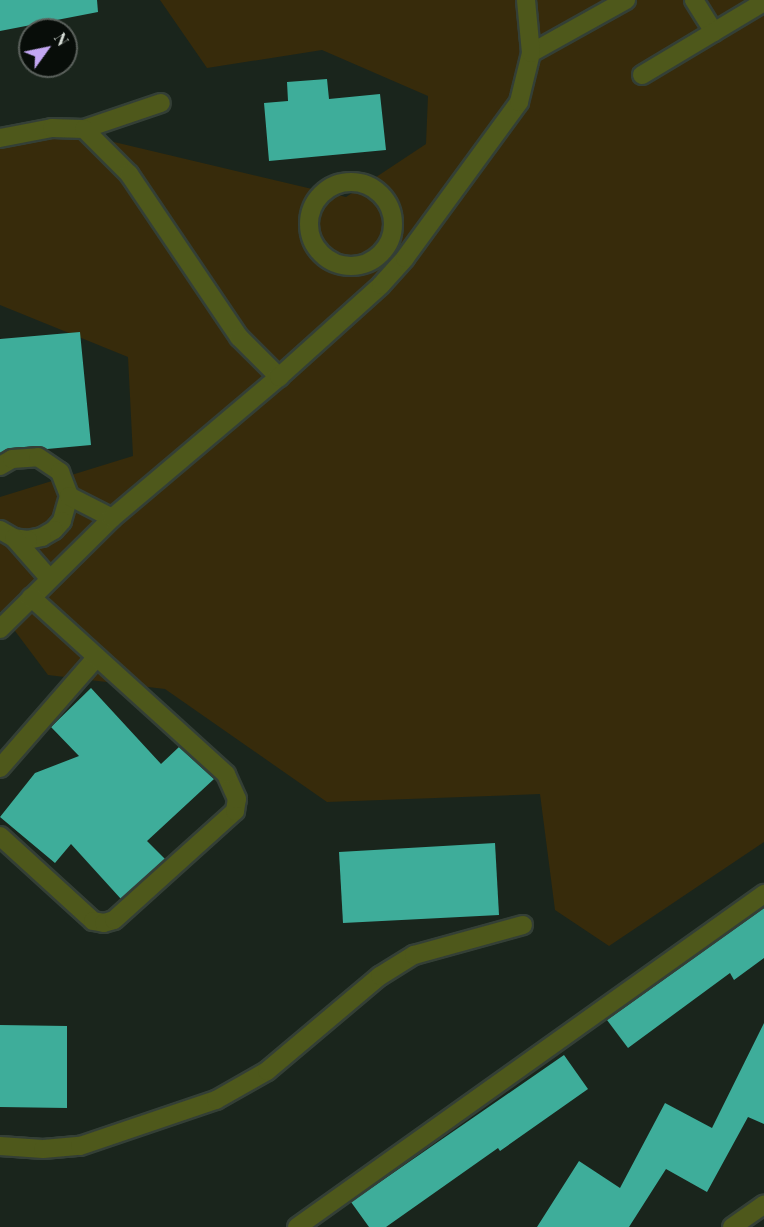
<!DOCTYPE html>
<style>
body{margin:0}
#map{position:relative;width:764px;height:1227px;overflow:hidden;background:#1a251c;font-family:"Playfair Display",serif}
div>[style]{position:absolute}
.green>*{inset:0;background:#372b0b}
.building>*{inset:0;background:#3ead9a}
.roads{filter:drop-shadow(2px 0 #343f36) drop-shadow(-2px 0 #343f36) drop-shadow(0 2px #343f36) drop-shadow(0 -2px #343f36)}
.minor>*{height:18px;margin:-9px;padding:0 9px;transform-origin:9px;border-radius:9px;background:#4e581b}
.minor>.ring{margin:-9px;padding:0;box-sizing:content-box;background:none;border:18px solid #4e581b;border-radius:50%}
span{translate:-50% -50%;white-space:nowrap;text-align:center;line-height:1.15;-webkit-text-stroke:6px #080d09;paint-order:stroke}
.north{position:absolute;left:18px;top:18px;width:60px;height:60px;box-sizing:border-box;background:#080d09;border:2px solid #5a605b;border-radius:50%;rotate:57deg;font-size:16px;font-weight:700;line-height:24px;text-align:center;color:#d6ddd6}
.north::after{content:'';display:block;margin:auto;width:21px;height:27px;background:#c3a7f2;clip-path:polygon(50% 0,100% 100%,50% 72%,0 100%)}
</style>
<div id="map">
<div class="green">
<i style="clip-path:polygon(160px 0,764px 0,764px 842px,609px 946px,555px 910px,540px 794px,327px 802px,165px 689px,48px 675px,0 611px,0 497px,133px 456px,128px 357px,0 305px,0 139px,34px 123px,346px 197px,426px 144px,428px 96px,322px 50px,207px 68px)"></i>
</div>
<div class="building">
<i style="clip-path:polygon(0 0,97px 0,98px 12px,0 31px)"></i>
<i style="clip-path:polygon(327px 79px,329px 99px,380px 94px,386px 150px,269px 161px,264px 103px,288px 101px,287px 82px)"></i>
<i style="clip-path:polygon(80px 332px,91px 445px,47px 449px,37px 446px,11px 448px,0 453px,0 339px)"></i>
<i style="clip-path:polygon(91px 688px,161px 764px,179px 747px,214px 779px,147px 841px,165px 859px,121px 899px,71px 844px,55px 863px,0 817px,35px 773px,79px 756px,51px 727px)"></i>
<i style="clip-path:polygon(495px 843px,499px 915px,343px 923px,339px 852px)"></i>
<i style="clip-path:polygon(764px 908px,764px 958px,734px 980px,730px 973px,628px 1048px,607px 1020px)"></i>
<i style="clip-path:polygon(764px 1023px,764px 1124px,748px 1117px,707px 1192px,666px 1169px,629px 1227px,537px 1227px,579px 1161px,620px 1188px,665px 1103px,712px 1128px)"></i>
<i style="clip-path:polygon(0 1025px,67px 1026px,67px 1108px,0 1107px)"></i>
<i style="clip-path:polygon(564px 1055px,588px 1089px,500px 1151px,498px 1148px,386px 1227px,369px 1227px,351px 1202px)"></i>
</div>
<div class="roads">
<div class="minor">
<i style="left:694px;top:0;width:38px;rotate:58deg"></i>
<i style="left:531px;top:53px;width:109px;rotate:-29.2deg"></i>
<i style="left:642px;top:75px;width:142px;rotate:-30.9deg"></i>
<i style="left:84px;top:129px;width:81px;rotate:-18.7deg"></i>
<i style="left:0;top:138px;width:53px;rotate:-10.9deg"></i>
<i style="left:52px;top:128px;width:32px;rotate:2deg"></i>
<i style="left:84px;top:129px;width:64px;rotate:45deg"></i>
<i style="left:129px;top:174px;width:197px;rotate:56deg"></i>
<i style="left:239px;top:337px;width:57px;rotate:45deg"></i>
<i class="ring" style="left:309px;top:182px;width:66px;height:66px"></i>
<i style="left:0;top:466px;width:14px;rotate:-30deg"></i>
<i style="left:12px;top:459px;width:26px;rotate:-4deg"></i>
<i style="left:38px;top:457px;width:27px;rotate:34deg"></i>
<i style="left:60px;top:472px;width:26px;rotate:69deg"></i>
<i style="left:69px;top:496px;width:26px;rotate:106deg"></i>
<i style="left:62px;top:521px;width:12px;rotate:132deg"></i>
<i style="left:54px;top:530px;width:14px;rotate:150deg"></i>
<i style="left:42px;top:537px;width:14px;rotate:168deg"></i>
<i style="left:28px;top:540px;width:14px;rotate:-172deg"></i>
<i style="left:14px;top:538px;width:16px;rotate:-150deg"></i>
<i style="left:69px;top:496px;width:48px;rotate:27.1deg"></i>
<i style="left:14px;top:538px;width:53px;rotate:48.8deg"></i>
<i style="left:0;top:629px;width:158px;rotate:-44.7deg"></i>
<i style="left:112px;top:518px;width:219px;rotate:-40.2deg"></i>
<i style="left:279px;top:377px;width:137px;rotate:-42deg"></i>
<i style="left:381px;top:285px;width:36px;rotate:-48deg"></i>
<i style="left:405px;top:258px;width:193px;rotate:-53.8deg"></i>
<i style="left:519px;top:102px;width:50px;rotate:-76.2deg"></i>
<i style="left:531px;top:53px;width:53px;rotate:-95.4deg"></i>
<i style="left:0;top:768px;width:147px;rotate:-48.9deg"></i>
<i style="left:0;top:836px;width:126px;rotate:42.4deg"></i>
<i style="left:93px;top:921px;width:11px;rotate:10deg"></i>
<i style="left:104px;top:923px;width:10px;rotate:-17deg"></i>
<i style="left:114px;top:920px;width:163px;rotate:-42deg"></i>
<i style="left:235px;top:811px;width:12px;rotate:-81deg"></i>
<i style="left:237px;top:799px;width:27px;rotate:-114deg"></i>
<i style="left:226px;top:774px;width:263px;rotate:-137.8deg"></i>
<i style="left:0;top:1146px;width:43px;rotate:4deg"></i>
<i style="left:43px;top:1149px;width:37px;rotate:-5deg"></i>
<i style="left:80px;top:1146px;width:144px;rotate:-18.7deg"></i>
<i style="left:216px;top:1100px;width:59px;rotate:-29.6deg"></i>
<i style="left:267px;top:1071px;width:148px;rotate:-40.1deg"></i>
<i style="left:380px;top:976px;width:40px;rotate:-32deg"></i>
<i style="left:414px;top:955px;width:113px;rotate:-15.4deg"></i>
<i style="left:297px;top:1227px;width:574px;rotate:-35.49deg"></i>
<i style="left:732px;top:1227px;width:39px;rotate:-35deg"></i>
</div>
</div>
<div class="north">N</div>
</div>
